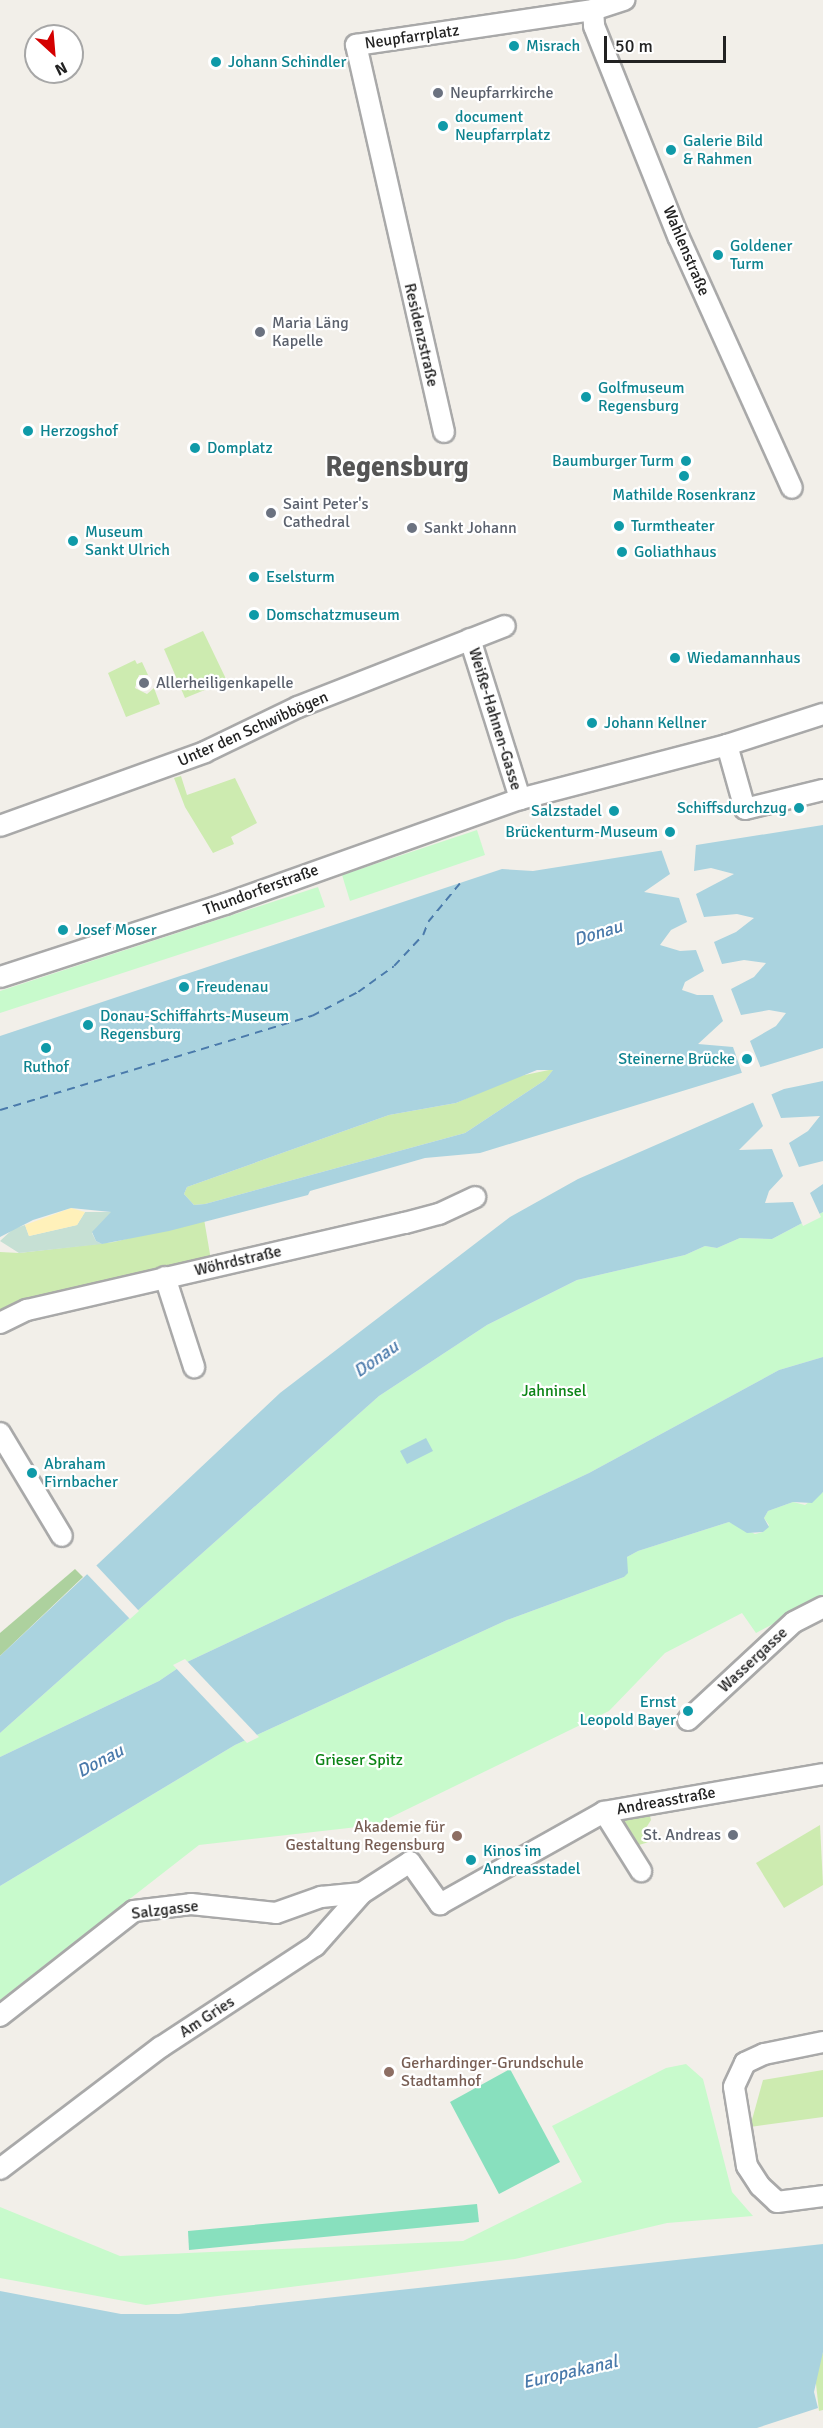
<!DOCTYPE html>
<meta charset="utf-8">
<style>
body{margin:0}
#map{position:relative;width:823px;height:2428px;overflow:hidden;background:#f2efe9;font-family:Signika,sans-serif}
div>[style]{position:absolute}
.grass>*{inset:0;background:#cdebb0}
.forest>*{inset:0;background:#add19e}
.wetland>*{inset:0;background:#c6e0d4}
.sand>*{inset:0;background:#fff1ba}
.park>*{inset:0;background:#c8facc}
.pitch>*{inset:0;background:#88e0be}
.water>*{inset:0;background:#aad3df}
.pier>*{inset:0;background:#f2efe9}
.ferry>*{height:1.5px;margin-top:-0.75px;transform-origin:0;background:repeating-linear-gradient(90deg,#4a7aab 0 8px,transparent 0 14px)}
.roads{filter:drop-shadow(2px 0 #a9a9a9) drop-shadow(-2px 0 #a9a9a9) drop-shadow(0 2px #a9a9a9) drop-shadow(0 -2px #a9a9a9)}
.minor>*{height:20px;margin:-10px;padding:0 10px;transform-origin:10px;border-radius:10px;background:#fff}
.dots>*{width:16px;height:16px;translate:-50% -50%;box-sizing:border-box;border:3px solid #fff;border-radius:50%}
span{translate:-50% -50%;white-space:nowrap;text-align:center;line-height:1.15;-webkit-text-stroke:4.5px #fff;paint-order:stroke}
.street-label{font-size:16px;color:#222}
.culture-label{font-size:16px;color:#0d838f}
.left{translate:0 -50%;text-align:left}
.right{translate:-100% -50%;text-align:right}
.worship-label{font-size:16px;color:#5b616d}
.park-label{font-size:16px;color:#0c8416}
.education-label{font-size:16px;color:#785e54}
.water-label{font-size:18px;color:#4a7aab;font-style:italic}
.town-label{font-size:28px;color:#555;font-weight:700}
.north{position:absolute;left:24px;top:24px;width:60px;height:60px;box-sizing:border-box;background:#fff;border:2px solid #a7a7a7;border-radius:50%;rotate:154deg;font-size:16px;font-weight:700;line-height:24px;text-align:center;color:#222}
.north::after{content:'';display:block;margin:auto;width:21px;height:27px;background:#d40000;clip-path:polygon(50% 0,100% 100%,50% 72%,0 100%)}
.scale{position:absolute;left:604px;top:36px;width:122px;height:27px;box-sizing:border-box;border:3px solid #222;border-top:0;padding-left:8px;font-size:18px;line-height:21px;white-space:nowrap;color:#222;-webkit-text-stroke:4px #fff;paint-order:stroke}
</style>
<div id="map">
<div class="grass">
<i style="clip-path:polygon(203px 631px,227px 681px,185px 698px,164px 649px)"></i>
<i style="clip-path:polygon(135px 660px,137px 664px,142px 662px,148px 675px,139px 675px,135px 688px,147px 694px,154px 688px,160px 704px,126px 717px,108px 673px)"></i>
<i style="clip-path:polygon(181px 776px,187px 795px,235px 778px,257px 823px,231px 837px,234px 844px,213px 853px,185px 807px,174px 778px)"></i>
<i style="clip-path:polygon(554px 1069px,545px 1080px,465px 1133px,205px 1204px,194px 1205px,184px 1194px,187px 1187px,389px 1115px,456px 1103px,515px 1077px)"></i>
<i style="clip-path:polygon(204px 1219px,212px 1266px,0 1323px,0 1252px,19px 1253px,114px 1242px)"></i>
<i style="clip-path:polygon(649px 1812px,651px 1820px,646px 1828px,649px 1842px,632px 1847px,616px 1820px)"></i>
<i style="clip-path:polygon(820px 1825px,823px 1885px,784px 1908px,756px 1863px)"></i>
<i style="clip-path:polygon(823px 2070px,823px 2117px,750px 2127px,763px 2080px)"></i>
<i style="clip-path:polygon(823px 2352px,823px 2410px,819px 2411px,815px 2375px)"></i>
</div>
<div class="forest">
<i style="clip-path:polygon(75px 1569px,83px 1577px,0 1656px,0 1633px)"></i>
</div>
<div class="wetland">
<i style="clip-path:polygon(85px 1212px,112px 1212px,92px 1233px,96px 1241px,102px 1244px,19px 1253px,0 1241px,13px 1229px,25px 1225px,29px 1236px,77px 1225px)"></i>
</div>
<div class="sand">
<i style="clip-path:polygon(71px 1208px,85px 1212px,77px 1225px,29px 1236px,25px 1225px)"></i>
</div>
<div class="park">
<i style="clip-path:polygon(477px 830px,485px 855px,350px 901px,342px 875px)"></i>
<i style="clip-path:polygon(318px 887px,325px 907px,0 1013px,0 991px)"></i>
<i style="clip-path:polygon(823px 1212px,823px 1357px,779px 1370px,589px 1473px,187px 1662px,159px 1681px,0 1757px,0 1733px,379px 1396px,487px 1325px,577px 1280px,685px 1255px,705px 1246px,717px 1248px,740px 1238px,772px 1239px)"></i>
<i style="clip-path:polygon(823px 1492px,823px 1598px,756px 1633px,742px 1613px,665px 1653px,609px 1711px,375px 1825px,199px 1845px,0 2000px,0 1886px,235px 1745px,507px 1620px,624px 1577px,627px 1557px,638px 1551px,729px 1522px,755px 1534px,763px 1532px,769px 1525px,764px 1518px,768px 1511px,793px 1502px,805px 1505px)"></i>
<i style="clip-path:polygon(686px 2064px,703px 2079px,732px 2192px,753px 2216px,667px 2223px,515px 2259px,146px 2305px,0 2278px,0 2207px,120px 2256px,463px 2241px,582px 2182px,552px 2126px,666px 2068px)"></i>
</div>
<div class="pitch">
<i style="clip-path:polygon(510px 2069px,560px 2162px,499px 2194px,450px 2102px)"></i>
<i style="clip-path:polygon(477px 2204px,479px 2222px,189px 2250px,188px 2231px)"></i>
</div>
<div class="water">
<i style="clip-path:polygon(evenodd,823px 825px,823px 1048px,480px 1153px,425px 1158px,310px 1191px,308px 1195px,169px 1231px,102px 1244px,96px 1241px,92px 1232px,111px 1212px,71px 1208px,33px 1220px,0 1237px,0 1036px,502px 869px,533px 871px,823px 825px,537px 1070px,553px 1070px,545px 1080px,465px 1133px,205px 1204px,194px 1205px,184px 1194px,187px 1187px,389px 1115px,456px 1103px,537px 1070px)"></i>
<i style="clip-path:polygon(823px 1081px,823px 1212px,772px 1239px,740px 1238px,717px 1248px,705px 1246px,685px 1255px,577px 1280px,487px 1325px,379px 1396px,0 1733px,0 1656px,280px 1393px,510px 1217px,578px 1179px,784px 1089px)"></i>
<i style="clip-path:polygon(823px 1357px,823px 1492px,812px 1503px,793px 1502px,768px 1511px,764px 1518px,769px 1527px,763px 1532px,747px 1533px,729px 1522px,638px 1551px,627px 1557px,628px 1573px,624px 1577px,507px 1620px,235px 1745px,0 1886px,0 1757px,159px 1681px,187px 1662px,589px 1473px,779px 1370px)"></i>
<i style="clip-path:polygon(426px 1438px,433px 1451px,407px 1464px,400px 1451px)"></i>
<i style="clip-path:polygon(823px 2244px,823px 2352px,814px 2392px,818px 2408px,757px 2428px,0 2428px,0 2291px,121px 2314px,179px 2314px)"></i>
</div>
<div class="pier">
<i style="clip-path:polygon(696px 844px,694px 871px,711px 868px,734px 874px,696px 894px,704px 917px,737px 914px,754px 918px,736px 932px,714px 942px,722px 964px,744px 960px,766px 963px,754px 977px,731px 989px,741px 1015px,769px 1010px,786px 1013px,776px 1026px,750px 1041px,762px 1071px,743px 1076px,733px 1047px,698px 1044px,723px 1021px,713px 995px,697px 995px,682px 990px,685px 982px,704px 971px,696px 950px,680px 951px,660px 945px,671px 930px,687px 922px,679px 898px,644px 892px,670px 874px,661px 849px)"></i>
<i style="clip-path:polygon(770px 1091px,781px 1118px,820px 1116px,808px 1131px,789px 1143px,799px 1167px,823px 1161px,823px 1184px,810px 1193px,821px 1217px,803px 1226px,793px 1202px,765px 1203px,769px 1191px,783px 1176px,772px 1149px,739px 1150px,763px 1126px,752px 1100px)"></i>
<i style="clip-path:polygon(94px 1563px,139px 1611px,130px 1619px,85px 1572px)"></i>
<i style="clip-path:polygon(185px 1659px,259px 1737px,247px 1743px,173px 1665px)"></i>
</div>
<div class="ferry">
<i style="left:0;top:1110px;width:326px;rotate:-16.8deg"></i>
<i style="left:312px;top:1016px;width:52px;rotate:-27.6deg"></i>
<i style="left:358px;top:992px;width:44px;rotate:-35.8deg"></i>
<i style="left:394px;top:966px;width:42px;rotate:-46.9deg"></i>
<i style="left:423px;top:935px;width:14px;rotate:-69deg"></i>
<i style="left:428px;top:922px;width:50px;rotate:-50.6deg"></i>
</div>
<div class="roads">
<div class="minor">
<i style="left:593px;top:10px;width:16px;rotate:86deg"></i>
<i style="left:594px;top:26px;width:228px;rotate:68.2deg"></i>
<i style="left:679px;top:238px;width:274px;rotate:65.7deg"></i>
<i style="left:444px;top:432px;width:397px;rotate:-102.8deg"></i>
<i style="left:356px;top:45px;width:240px;rotate:-8.4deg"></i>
<i style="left:593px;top:10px;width:33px;rotate:-18deg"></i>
<i style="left:470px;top:639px;width:168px;rotate:72.6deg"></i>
<i style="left:727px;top:745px;width:66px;rotate:74.3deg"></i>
<i style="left:745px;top:809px;width:80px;rotate:-13.7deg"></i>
<i style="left:0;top:826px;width:218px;rotate:-19.8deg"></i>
<i style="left:205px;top:752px;width:103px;rotate:-25.8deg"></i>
<i style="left:298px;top:707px;width:222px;rotate:-21.4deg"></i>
<i style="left:0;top:977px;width:237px;rotate:-18deg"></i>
<i style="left:225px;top:904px;width:313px;rotate:-19.6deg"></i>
<i style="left:520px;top:799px;width:214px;rotate:-14.6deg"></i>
<i style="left:727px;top:745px;width:101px;rotate:-17.9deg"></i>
<i style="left:165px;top:1277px;width:95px;rotate:72.1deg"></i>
<i style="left:0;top:1323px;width:30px;rotate:-26deg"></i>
<i style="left:27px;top:1310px;width:388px;rotate:-13deg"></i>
<i style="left:405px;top:1223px;width:35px;rotate:-15deg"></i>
<i style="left:439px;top:1214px;width:40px;rotate:-25deg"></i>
<i style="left:0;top:1433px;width:120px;rotate:59deg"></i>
<i style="left:688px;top:1720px;width:144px;rotate:-42.8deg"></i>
<i style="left:794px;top:1622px;width:33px;rotate:-27deg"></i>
<i style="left:604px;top:1812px;width:70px;rotate:57.9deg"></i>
<i style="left:0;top:2016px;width:170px;rotate:-38.1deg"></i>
<i style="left:134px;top:1911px;width:57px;rotate:-7deg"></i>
<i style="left:191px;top:1904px;width:85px;rotate:6deg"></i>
<i style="left:276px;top:1913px;width:48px;rotate:-19.6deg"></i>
<i style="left:321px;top:1897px;width:41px;rotate:-5.6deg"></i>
<i style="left:823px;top:2042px;width:60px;rotate:168.5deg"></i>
<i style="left:764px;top:2054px;width:21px;rotate:155deg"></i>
<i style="left:745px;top:2063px;width:26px;rotate:115deg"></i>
<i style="left:734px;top:2087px;width:80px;rotate:80.7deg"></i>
<i style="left:747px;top:2166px;width:24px;rotate:57deg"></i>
<i style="left:760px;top:2186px;width:23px;rotate:43deg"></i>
<i style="left:777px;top:2202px;width:46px;rotate:-7.4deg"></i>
<i style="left:0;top:2169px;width:202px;rotate:-37.2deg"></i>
<i style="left:161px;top:2047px;width:184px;rotate:-33.3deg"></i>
<i style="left:315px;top:1946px;width:71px;rotate:-48.4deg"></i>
<i style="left:362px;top:1893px;width:57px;rotate:-32.9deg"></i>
<i style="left:410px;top:1862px;width:52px;rotate:54.5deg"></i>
<i style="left:440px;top:1904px;width:188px;rotate:-29.3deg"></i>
<i style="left:604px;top:1812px;width:222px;rotate:-9.8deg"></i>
</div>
</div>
<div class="dots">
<i style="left:514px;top:46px;background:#0f9aa8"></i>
<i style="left:216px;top:62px;background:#0f9aa8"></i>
<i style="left:438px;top:93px;background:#6b7280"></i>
<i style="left:443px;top:126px;background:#0f9aa8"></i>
<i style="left:671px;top:150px;background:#0f9aa8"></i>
<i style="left:718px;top:255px;background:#0f9aa8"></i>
<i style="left:260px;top:332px;background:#6b7280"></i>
<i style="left:586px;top:397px;background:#0f9aa8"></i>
<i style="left:28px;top:431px;background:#0f9aa8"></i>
<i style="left:195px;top:448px;background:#0f9aa8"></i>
<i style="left:686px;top:461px;background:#0f9aa8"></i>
<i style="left:684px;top:476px;background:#0f9aa8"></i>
<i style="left:271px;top:513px;background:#6b7280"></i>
<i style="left:619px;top:526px;background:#0f9aa8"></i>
<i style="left:412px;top:528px;background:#6b7280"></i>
<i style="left:73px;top:541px;background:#0f9aa8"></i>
<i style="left:622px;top:552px;background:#0f9aa8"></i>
<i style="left:254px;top:577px;background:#0f9aa8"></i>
<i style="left:254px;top:615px;background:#0f9aa8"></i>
<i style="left:675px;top:658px;background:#0f9aa8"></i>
<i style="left:144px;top:683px;background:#6b7280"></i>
<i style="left:592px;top:723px;background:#0f9aa8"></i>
<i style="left:799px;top:808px;background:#0f9aa8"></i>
<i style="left:614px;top:811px;background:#0f9aa8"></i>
<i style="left:670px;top:832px;background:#0f9aa8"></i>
<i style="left:63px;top:930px;background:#0f9aa8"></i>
<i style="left:184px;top:987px;background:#0f9aa8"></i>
<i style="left:88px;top:1025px;background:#0f9aa8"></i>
<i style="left:46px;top:1048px;background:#0f9aa8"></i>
<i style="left:747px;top:1059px;background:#0f9aa8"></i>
<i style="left:32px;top:1473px;background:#0f9aa8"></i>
<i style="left:688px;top:1711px;background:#0f9aa8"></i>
<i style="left:733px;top:1835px;background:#6b7280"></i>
<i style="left:457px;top:1836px;background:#8d6e63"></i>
<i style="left:471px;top:1860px;background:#0f9aa8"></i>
<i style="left:389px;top:2072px;background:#8d6e63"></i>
</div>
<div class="street-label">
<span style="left:412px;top:37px;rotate:-8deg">Neupfarrplatz</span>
<span style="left:686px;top:251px;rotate:67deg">Wahlenstraße</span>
<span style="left:421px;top:335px;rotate:77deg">Residenzstraße</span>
<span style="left:495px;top:719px;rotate:73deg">Weiße-Hahnen-Gasse</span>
<span style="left:253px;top:729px;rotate:-24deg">Unter den Schwibbögen</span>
<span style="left:261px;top:890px;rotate:-20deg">Thundorferstraße</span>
<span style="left:238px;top:1261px;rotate:-13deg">Wöhrdstraße</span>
<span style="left:753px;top:1660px;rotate:-43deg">Wassergasse</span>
<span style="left:666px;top:1801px;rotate:-10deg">Andreasstraße</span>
<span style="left:165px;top:1910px;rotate:-7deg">Salzgasse</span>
<span style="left:207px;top:2017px;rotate:-33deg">Am Gries</span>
</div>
<div class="culture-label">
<span class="left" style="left:526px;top:46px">Misrach</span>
<span class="left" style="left:228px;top:62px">Johann Schindler</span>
<span class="left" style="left:455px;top:126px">document<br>Neupfarrplatz</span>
<span class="left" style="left:683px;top:150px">Galerie Bild<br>&amp; Rahmen</span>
<span class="left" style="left:730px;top:255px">Goldener<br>Turm</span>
<span class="left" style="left:598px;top:397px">Golfmuseum<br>Regensburg</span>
<span class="left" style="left:40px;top:431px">Herzogshof</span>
<span class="left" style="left:207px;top:448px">Domplatz</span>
<span class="right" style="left:674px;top:461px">Baumburger Turm</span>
<span style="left:684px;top:495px">Mathilde Rosenkranz</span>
<span class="left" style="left:631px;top:526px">Turmtheater</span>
<span class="left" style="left:85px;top:541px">Museum<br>Sankt Ulrich</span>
<span class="left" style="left:634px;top:552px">Goliathhaus</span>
<span class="left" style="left:266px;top:577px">Eselsturm</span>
<span class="left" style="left:266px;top:615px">Domschatzmuseum</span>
<span class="left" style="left:687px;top:658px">Wiedamannhaus</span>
<span class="left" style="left:604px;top:723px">Johann Kellner</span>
<span class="right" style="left:787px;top:808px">Schiffsdurchzug</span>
<span class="right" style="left:602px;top:811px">Salzstadel</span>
<span class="right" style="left:658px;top:832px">Brückenturm-Museum</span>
<span class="left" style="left:75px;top:930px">Josef Moser</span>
<span class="left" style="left:196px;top:987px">Freudenau</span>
<span class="left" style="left:100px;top:1025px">Donau-Schiffahrts-Museum<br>Regensburg</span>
<span class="right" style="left:735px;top:1059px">Steinerne Brücke</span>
<span style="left:46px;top:1067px">Ruthof</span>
<span class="left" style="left:44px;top:1473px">Abraham<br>Firnbacher</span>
<span class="right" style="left:676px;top:1711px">Ernst<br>Leopold Bayer</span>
<span class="left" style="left:483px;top:1860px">Kinos im<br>Andreasstadel</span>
</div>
<div class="worship-label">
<span class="left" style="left:450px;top:93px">Neupfarrkirche</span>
<span class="left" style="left:272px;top:332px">Maria Läng<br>Kapelle</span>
<span class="left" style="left:283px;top:513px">Saint Peter's<br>Cathedral</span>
<span class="left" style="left:424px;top:528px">Sankt Johann</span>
<span class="left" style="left:156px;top:683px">Allerheiligenkapelle</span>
<span class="right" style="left:721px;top:1835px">St. Andreas</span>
</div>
<div class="park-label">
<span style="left:554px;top:1391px">Jahninsel</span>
<span style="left:359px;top:1760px">Grieser Spitz</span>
</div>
<div class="education-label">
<span class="right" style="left:445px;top:1836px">Akademie für<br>Gestaltung Regensburg</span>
<span class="left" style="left:401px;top:2072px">Gerhardinger-Grundschule<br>Stadtamhof</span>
</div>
<div class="water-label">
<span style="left:598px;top:933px;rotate:-17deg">Donau</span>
<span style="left:376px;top:1359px;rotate:-35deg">Donau</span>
<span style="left:100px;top:1761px;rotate:-28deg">Donau</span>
<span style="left:570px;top:2372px;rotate:-13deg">Europakanal</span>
</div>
<div class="town-label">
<span style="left:397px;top:467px">Regensburg</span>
</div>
<div class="north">N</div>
<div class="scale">50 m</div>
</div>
